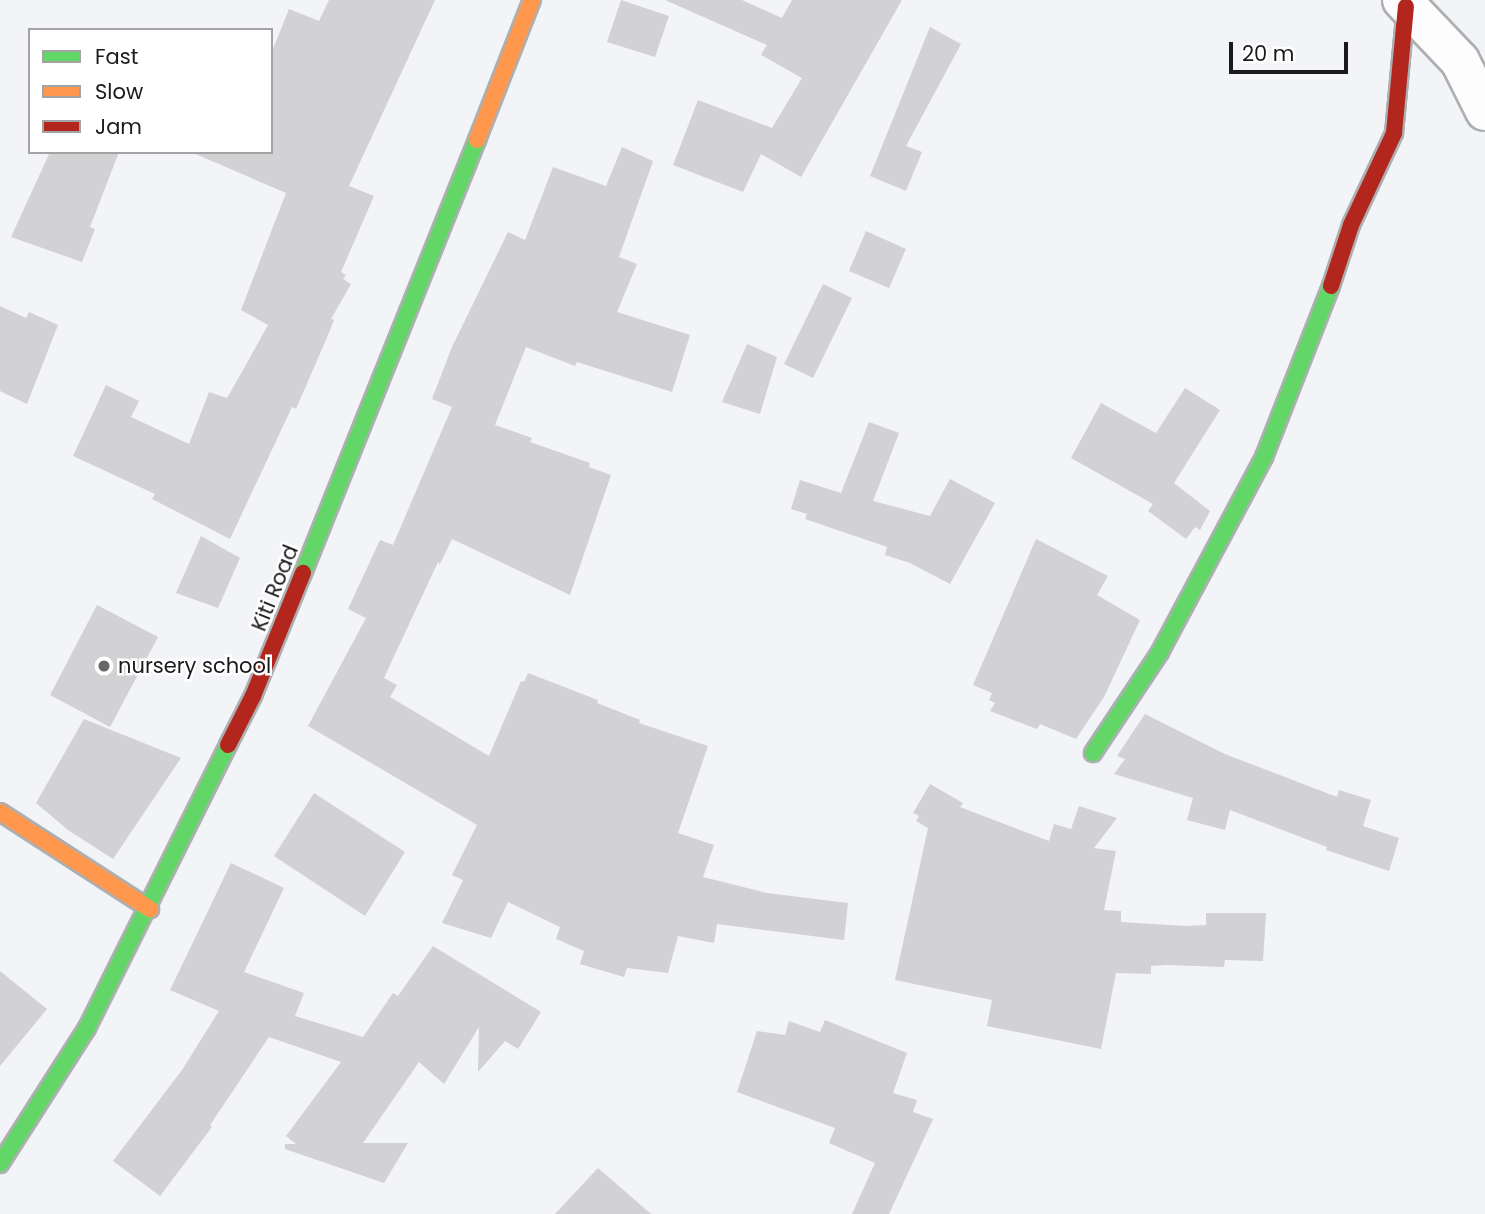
<!DOCTYPE html>
<style>
body{margin:0}
#map{position:relative;width:1485px;height:1214px;overflow:hidden;background:#f2f4f7;font-family:Poppins,sans-serif}
div>[style]{position:absolute}
.building>*{inset:0;background:#d2d1d4}
.roads{filter:drop-shadow(2px 0 #adafb1) drop-shadow(-2px 0 #adafb1) drop-shadow(0 2px #adafb1) drop-shadow(0 -2px #adafb1)}
.street>*{height:38px;margin:-19px;padding:0 19px;transform-origin:19px;border-radius:19px;background:#fdfdfe}
.fast>*{height:16px;margin:-8px;padding:0 8px;transform-origin:8px;border-radius:8px;background:#63d668}
.slow>*{height:16px;margin:-8px;padding:0 8px;transform-origin:8px;border-radius:8px;background:#ff974d}
.jam>*{height:16px;margin:-8px;padding:0 8px;transform-origin:8px;border-radius:8px;background:#b3261e}
.dots>*{width:19px;height:19px;translate:-50% -50%;box-sizing:border-box;border:4px solid #fff;border-radius:50%}
span{translate:-50% -50%;white-space:nowrap;text-align:center;line-height:1.15;-webkit-text-stroke:5px #fff;paint-order:stroke}
.street-label{font-size:21px;color:#1a1a1c}
.poi-label{font-size:21px;color:#1a1a1c}
.left{translate:0 -50%;text-align:left}
.legend{position:absolute;left:28px;top:28px;width:245px;height:126px;box-sizing:border-box;background:#fff;border:2px solid #a3a3a4;margin:0;padding:9px 12px;list-style:none;font-size:21px;color:#1a1a1c}
.legend li{display:flex;align-items:center;gap:14px;height:35px}
.legend b{width:35px;border:2px solid #a3a3a4}
.scale{position:absolute;left:1229px;top:42px;width:119px;height:32px;box-sizing:border-box;border:4px solid #1a1a1c;border-top:0;padding-left:9px;font-size:21px;line-height:24px;white-space:nowrap;color:#1a1a1c;-webkit-text-stroke:5px #fff;paint-order:stroke}
</style>
<div id="map">
<div class="building">
<i style="clip-path:polygon(329px 0,435px 0,349px 186px,374px 196px,341px 272px,346px 275px,343px 279px,351px 284px,331px 319px,334px 320px,325px 342px,296px 409px,292px 407px,230px 539px,152px 499px,155px 494px,73px 456px,106px 385px,139px 401px,131px 417px,189px 444px,209px 392px,227px 398px,243px 370px,268px 325px,241px 310px,286px 193px,191px 152px,271px 152px,271px 54px,289px 9px,319px 21px)"></i>
<i style="clip-path:polygon(621px 0,669px 16px,655px 57px,607px 42px)"></i>
<i style="clip-path:polygon(665px 0,742px 0,782px 18px,792px 0,902px 0,801px 177px,761px 154px,743px 192px,673px 165px,698px 100px,772px 128px,802px 78px,761px 55px,767px 45px)"></i>
<i style="clip-path:polygon(930px 27px,961px 44px,906px 146px,922px 152px,906px 191px,870px 176px)"></i>
<i style="clip-path:polygon(622px 147px,653px 161px,619px 257px,637px 264px,617px 312px,690px 335px,672px 392px,577px 362px,575px 366px,526px 347px,495px 425px,532px 438px,530px 442px,590px 463px,589px 467px,611px 475px,570px 595px,452px 539px,440px 564px,438px 562px,384px 678px,397px 685px,390px 697px,489px 756px,521px 681px,524px 682px,528px 673px,598px 700px,597px 703px,640px 720px,639px 723px,708px 746px,678px 833px,714px 845px,703px 877px,767px 893px,848px 903px,844px 940px,717px 924px,714px 943px,678px 936px,668px 973px,627px 968px,624px 977px,580px 964px,584px 951px,556px 939px,560px 927px,508px 902px,491px 938px,442px 923px,463px 880px,452px 875px,477px 825px,308px 726px,366px 618px,348px 609px,380px 540px,393px 545px,452px 407px,432px 399px,452px 347px,508px 232px,525px 240px,553px 167px,606px 186px)"></i>
<i style="clip-path:polygon(50px 152px,119px 152px,90px 227px,95px 229px,82px 262px,11px 237px)"></i>
<i style="clip-path:polygon(866px 231px,906px 249px,889px 288px,849px 271px)"></i>
<i style="clip-path:polygon(823px 284px,852px 298px,813px 378px,784px 364px)"></i>
<i style="clip-path:polygon(0 306px,26px 318px,29px 312px,58px 325px,27px 404px,0 391px)"></i>
<i style="clip-path:polygon(747px 344px,777px 357px,760px 414px,722px 402px)"></i>
<i style="clip-path:polygon(1185px 388px,1220px 410px,1174px 483px,1210px 511px,1200px 530px,1195px 527px,1186px 539px,1148px 511px,1153px 504px,1071px 458px,1101px 403px,1156px 433px)"></i>
<i style="clip-path:polygon(869px 422px,899px 433px,873px 501px,930px 516px,950px 479px,995px 503px,950px 584px,910px 563px,885px 555px,887px 547px,805px 519px,807px 514px,791px 509px,800px 480px,841px 493px)"></i>
<i style="clip-path:polygon(201px 536px,240px 558px,218px 608px,176px 593px)"></i>
<i style="clip-path:polygon(1036px 539px,1108px 576px,1097px 595px,1140px 620px,1104px 697px,1076px 739px,1040px 724px,1037px 729px,990px 711px,995px 703px,989px 700px,992px 693px,973px 685px)"></i>
<i style="clip-path:polygon(97px 605px,158px 637px,110px 727px,50px 695px)"></i>
<i style="clip-path:polygon(1145px 714px,1225px 754px,1337px 797px,1339px 790px,1371px 800px,1363px 826px,1399px 838px,1389px 871px,1326px 850px,1327px 847px,1230px 810px,1225px 830px,1187px 820px,1193px 798px,1114px 774px,1125px 759px,1117px 756px)"></i>
<i style="clip-path:polygon(84px 719px,181px 758px,113px 859px,68px 830px,36px 803px)"></i>
<i style="clip-path:polygon(930px 784px,963px 803px,960px 807px,1049px 841px,1054px 824px,1071px 829px,1079px 806px,1117px 818px,1094px 848px,1116px 851px,1104px 910px,1121px 911px,1121px 922px,1185px 926px,1206px 925px,1206px 913px,1266px 913px,1263px 961px,1225px 960px,1224px 967px,1167px 965px,1151px 966px,1151px 974px,1116px 973px,1101px 1049px,987px 1026px,992px 1000px,895px 980px,928px 828px,916px 821px,919px 816px,913px 813px)"></i>
<i style="clip-path:polygon(314px 793px,405px 852px,365px 916px,274px 856px)"></i>
<i style="clip-path:polygon(231px 863px,284px 888px,244px 972px,304px 993px,295px 1016px,363px 1037px,393px 993px,398px 996px,433px 946px,541px 1012px,518px 1049px,505px 1041px,478px 1072px,479px 1027px,444px 1084px,419px 1062px,363px 1143px,408px 1143px,384px 1183px,285px 1149px,285px 1144px,296px 1144px,286px 1136px,341px 1062px,269px 1037px,210px 1125px,212px 1127px,160px 1196px,113px 1161px,182px 1070px,219px 1011px,170px 990px)"></i>
<i style="clip-path:polygon(0 971px,47px 1009px,0 1066px)"></i>
<i style="clip-path:polygon(825px 1020px,907px 1053px,893px 1093px,917px 1100px,913px 1112px,933px 1119px,889px 1214px,852px 1214px,875px 1163px,829px 1143px,835px 1128px,737px 1092px,757px 1031px,785px 1035px,789px 1021px,820px 1032px)"></i>
<i style="clip-path:polygon(598px 1168px,651px 1214px,555px 1214px)"></i>
</div>
<div class="roads">
<div class="street">
<i style="left:1402px;top:0;width:84px;rotate:46.4deg"></i>
<i style="left:1460px;top:61px;width:56px;rotate:63.4deg"></i>
</div>
<div class="fast">
<i style="left:303px;top:573px;width:467px;rotate:-68.1deg"></i>
<i style="left:1093px;top:753px;width:121px;rotate:-56.4deg"></i>
<i style="left:1160px;top:652px;width:221px;rotate:-61.9deg"></i>
<i style="left:1264px;top:457px;width:184px;rotate:-68.6deg"></i>
<i style="left:0;top:1164px;width:161px;rotate:-57.4deg"></i>
<i style="left:87px;top:1028px;width:316px;rotate:-63.5deg"></i>
</div>
<div class="slow">
<i style="left:477px;top:140px;width:150px;rotate:-68.6deg"></i>
<i style="left:0;top:812px;width:179px;rotate:32.9deg"></i>
</div>
<div class="jam">
<i style="left:1331px;top:286px;width:64px;rotate:-71.8deg"></i>
<i style="left:1351px;top:225px;width:102px;rotate:-64.9deg"></i>
<i style="left:1394px;top:133px;width:127px;rotate:-84.6deg"></i>
<i style="left:228px;top:745px;width:55px;rotate:-63deg"></i>
<i style="left:253px;top:696px;width:133px;rotate:-67.9deg"></i>
</div>
</div>
<div class="dots">
<i style="left:104px;top:666px;background:#666669"></i>
</div>
<div class="street-label">
<span style="left:275px;top:588px;rotate:-68deg">Kiti Road</span>
</div>
<div class="poi-label">
<span class="left" style="left:118px;top:666px">nursery school</span>
</div>
<ul class="legend">
<li><b style="height:9px;background:#63d668"></b>Fast</li>
<li><b style="height:9px;background:#ff974d"></b>Slow</li>
<li><b style="height:9px;background:#b3261e"></b>Jam</li>
</ul>
<div class="scale">20 m</div>
</div>
